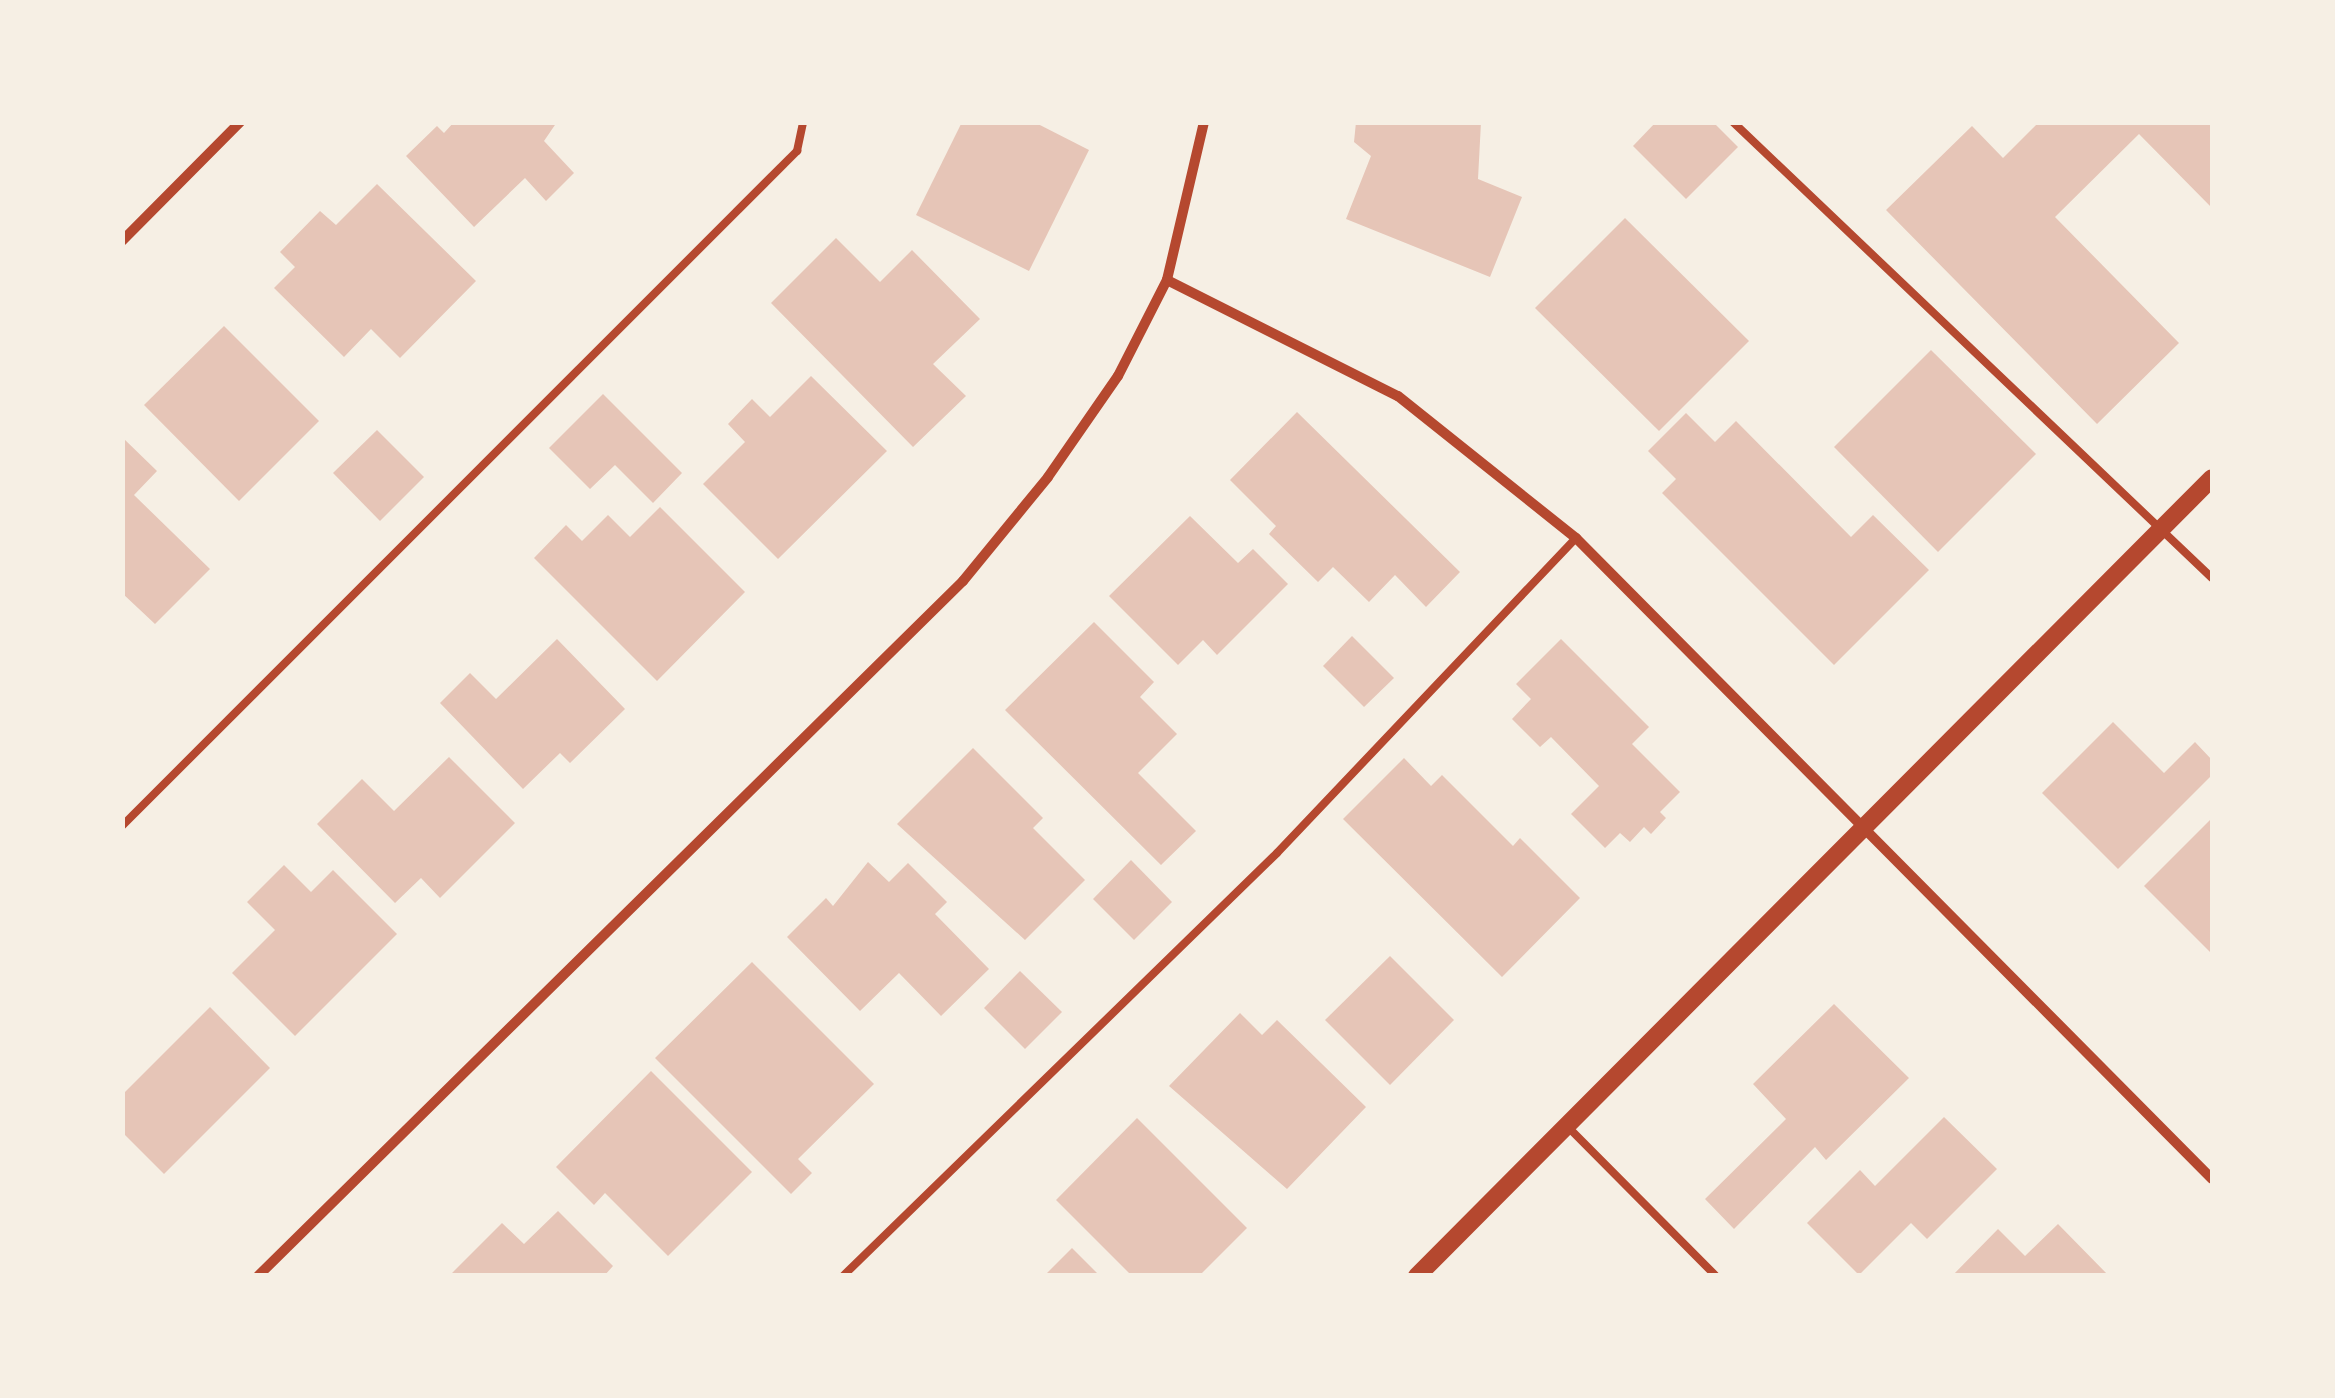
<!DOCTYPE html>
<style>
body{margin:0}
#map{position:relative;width:2335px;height:1398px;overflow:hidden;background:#f6efe4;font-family:"Titillium Web",sans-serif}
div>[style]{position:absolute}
.building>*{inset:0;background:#e6c5b7}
.service>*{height:8px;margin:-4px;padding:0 4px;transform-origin:4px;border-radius:4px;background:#b5482f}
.minor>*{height:10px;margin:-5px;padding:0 5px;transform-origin:5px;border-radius:5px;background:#b5482f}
.tertiary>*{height:18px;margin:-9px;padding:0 9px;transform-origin:9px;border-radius:9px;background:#b5482f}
span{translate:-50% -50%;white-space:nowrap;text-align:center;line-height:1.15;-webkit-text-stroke:8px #f6efe4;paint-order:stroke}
.frame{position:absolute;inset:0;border:125px solid #f6efe4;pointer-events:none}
</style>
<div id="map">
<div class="building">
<i style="clip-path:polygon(454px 122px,557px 122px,544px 141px,574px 173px,546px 201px,525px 178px,474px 227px,406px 156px,437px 126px,444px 133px)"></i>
<i style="clip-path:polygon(962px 122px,1034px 122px,1089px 150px,1029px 271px,916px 215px)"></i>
<i style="clip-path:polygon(1356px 122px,1481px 122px,1478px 179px,1522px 197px,1490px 277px,1346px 219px,1371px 156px,1354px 142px)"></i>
<i style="clip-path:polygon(1656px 122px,1713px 122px,1738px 147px,1686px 199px,1633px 146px)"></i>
<i style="clip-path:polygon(2039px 122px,2212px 122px,2212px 208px,2139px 134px,2055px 217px,2179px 343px,2097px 424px,1886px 210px,1972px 126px,2003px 158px)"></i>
<i style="clip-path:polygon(377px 184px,476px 281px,400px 358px,371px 329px,344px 357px,274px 288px,295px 267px,280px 252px,320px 211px,336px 225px)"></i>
<i style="clip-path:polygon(1625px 218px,1749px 341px,1659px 431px,1535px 308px)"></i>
<i style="clip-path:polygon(836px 238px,880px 282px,912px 250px,980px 319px,933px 364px,966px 396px,913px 447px,771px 303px)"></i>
<i style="clip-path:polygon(224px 326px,319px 421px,239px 501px,144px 405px)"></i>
<i style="clip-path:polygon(1931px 350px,2036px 454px,1938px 552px,1834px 447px)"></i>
<i style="clip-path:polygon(811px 376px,887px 451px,778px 559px,703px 484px,745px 442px,728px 424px,752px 399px,770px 417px)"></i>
<i style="clip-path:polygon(603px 394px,682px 473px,653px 503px,615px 465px,590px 489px,549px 448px)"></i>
<i style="clip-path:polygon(1297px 412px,1460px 572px,1426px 607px,1395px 575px,1369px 602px,1333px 567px,1318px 582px,1269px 534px,1276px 526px,1230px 480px)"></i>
<i style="clip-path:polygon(1686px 413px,1715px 442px,1736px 421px,1851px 537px,1873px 515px,1929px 570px,1834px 665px,1662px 493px,1676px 479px,1648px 451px)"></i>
<i style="clip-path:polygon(377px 430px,424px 477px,380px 521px,333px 473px)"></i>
<i style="clip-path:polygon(122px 437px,157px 471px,134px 495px,210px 569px,155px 624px,122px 593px)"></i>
<i style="clip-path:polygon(660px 507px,745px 592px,657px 681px,534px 558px,566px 525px,582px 541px,608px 515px,630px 537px)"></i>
<i style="clip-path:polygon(1190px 516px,1238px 563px,1253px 549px,1288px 584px,1217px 655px,1203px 640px,1178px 665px,1109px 596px)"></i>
<i style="clip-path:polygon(1094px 622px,1154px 682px,1140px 697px,1177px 734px,1138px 773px,1196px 831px,1161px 865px,1005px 710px)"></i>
<i style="clip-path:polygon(1352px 636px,1394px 678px,1364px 707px,1323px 666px)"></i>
<i style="clip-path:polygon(557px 639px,625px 709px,570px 763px,560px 753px,523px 789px,440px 703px,470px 673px,496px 699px)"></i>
<i style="clip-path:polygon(1561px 639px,1649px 727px,1632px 744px,1680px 792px,1660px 812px,1666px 818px,1651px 834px,1644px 827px,1630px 842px,1620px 833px,1605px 848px,1571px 814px,1599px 786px,1551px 737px,1540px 747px,1512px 719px,1531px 699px,1516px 684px)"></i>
<i style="clip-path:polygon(2113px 722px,2164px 773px,2195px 742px,2212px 760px,2212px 775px,2118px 869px,2042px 793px)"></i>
<i style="clip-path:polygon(973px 748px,1043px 818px,1033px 828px,1085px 880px,1025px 940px,897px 824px)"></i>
<i style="clip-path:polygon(449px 757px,515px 823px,440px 898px,421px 878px,395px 903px,317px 824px,362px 779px,394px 811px)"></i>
<i style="clip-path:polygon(1404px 758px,1431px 786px,1442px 775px,1513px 846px,1520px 838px,1580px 898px,1502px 977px,1343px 819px)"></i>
<i style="clip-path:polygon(2212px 818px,2212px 954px,2144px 886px)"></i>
<i style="clip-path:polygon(1131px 860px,1172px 902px,1134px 940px,1093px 899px)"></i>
<i style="clip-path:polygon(868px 862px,889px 882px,908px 863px,947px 902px,935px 914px,989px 969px,941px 1016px,899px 973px,860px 1011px,787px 937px,826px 898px,833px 906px)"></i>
<i style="clip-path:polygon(284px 865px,311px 892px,333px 870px,397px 934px,295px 1036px,232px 973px,275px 930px,247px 902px)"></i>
<i style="clip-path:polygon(1390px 956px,1454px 1020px,1390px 1085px,1325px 1020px)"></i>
<i style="clip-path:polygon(752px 962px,874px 1084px,798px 1159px,812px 1173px,791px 1194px,655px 1058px)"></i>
<i style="clip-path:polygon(1020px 971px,1062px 1012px,1025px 1049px,984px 1008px)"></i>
<i style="clip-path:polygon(1834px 1004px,1909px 1078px,1826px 1160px,1815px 1147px,1734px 1229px,1705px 1199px,1786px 1119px,1753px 1084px)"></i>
<i style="clip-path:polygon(210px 1007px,270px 1068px,164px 1174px,122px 1132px,122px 1095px)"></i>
<i style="clip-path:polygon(1240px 1013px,1262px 1035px,1277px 1020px,1366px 1107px,1287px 1189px,1169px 1086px)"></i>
<i style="clip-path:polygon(651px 1071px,752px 1172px,668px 1256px,605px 1193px,594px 1205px,556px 1167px)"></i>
<i style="clip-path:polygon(1944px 1117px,1997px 1169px,1927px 1239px,1911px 1223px,1859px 1275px,1807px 1223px,1860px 1170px,1875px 1186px)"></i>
<i style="clip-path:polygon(1137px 1118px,1247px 1228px,1199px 1276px,1132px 1276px,1056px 1200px)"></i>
<i style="clip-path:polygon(558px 1211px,613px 1266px,604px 1276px,452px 1273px,502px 1223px,524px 1244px)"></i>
<i style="clip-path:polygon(2058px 1224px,2109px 1276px,1952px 1276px,1998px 1229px,2025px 1256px)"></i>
<i style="clip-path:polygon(1072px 1248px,1100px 1276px,1044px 1276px)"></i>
</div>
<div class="service">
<i style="left:1733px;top:122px;width:661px;rotate:43.59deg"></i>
<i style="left:122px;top:826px;width:955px;rotate:-45deg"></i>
<i style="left:797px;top:151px;width:30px;rotate:-78deg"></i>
<i style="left:1567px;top:1126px;width:211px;rotate:45.2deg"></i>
<i style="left:843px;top:1276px;width:606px;rotate:-44.26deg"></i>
<i style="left:1277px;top:853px;width:434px;rotate:-46.5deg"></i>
</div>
<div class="minor">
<i style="left:1204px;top:122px;width:162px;rotate:103.2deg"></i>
<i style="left:1167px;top:280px;width:258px;rotate:26.7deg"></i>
<i style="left:1398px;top:396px;width:228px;rotate:38.6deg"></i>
<i style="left:1576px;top:538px;width:903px;rotate:45.22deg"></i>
<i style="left:122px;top:241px;width:168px;rotate:-45.2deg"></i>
<i style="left:258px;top:1276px;width:990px;rotate:-44.59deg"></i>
<i style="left:963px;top:581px;width:134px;rotate:-50.7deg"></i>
<i style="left:1048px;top:477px;width:123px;rotate:-55.3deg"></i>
<i style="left:1118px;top:376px;width:108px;rotate:-63deg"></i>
</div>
<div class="tertiary">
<i style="left:1417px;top:1276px;width:1126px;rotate:-45.11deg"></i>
</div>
<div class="frame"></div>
</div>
